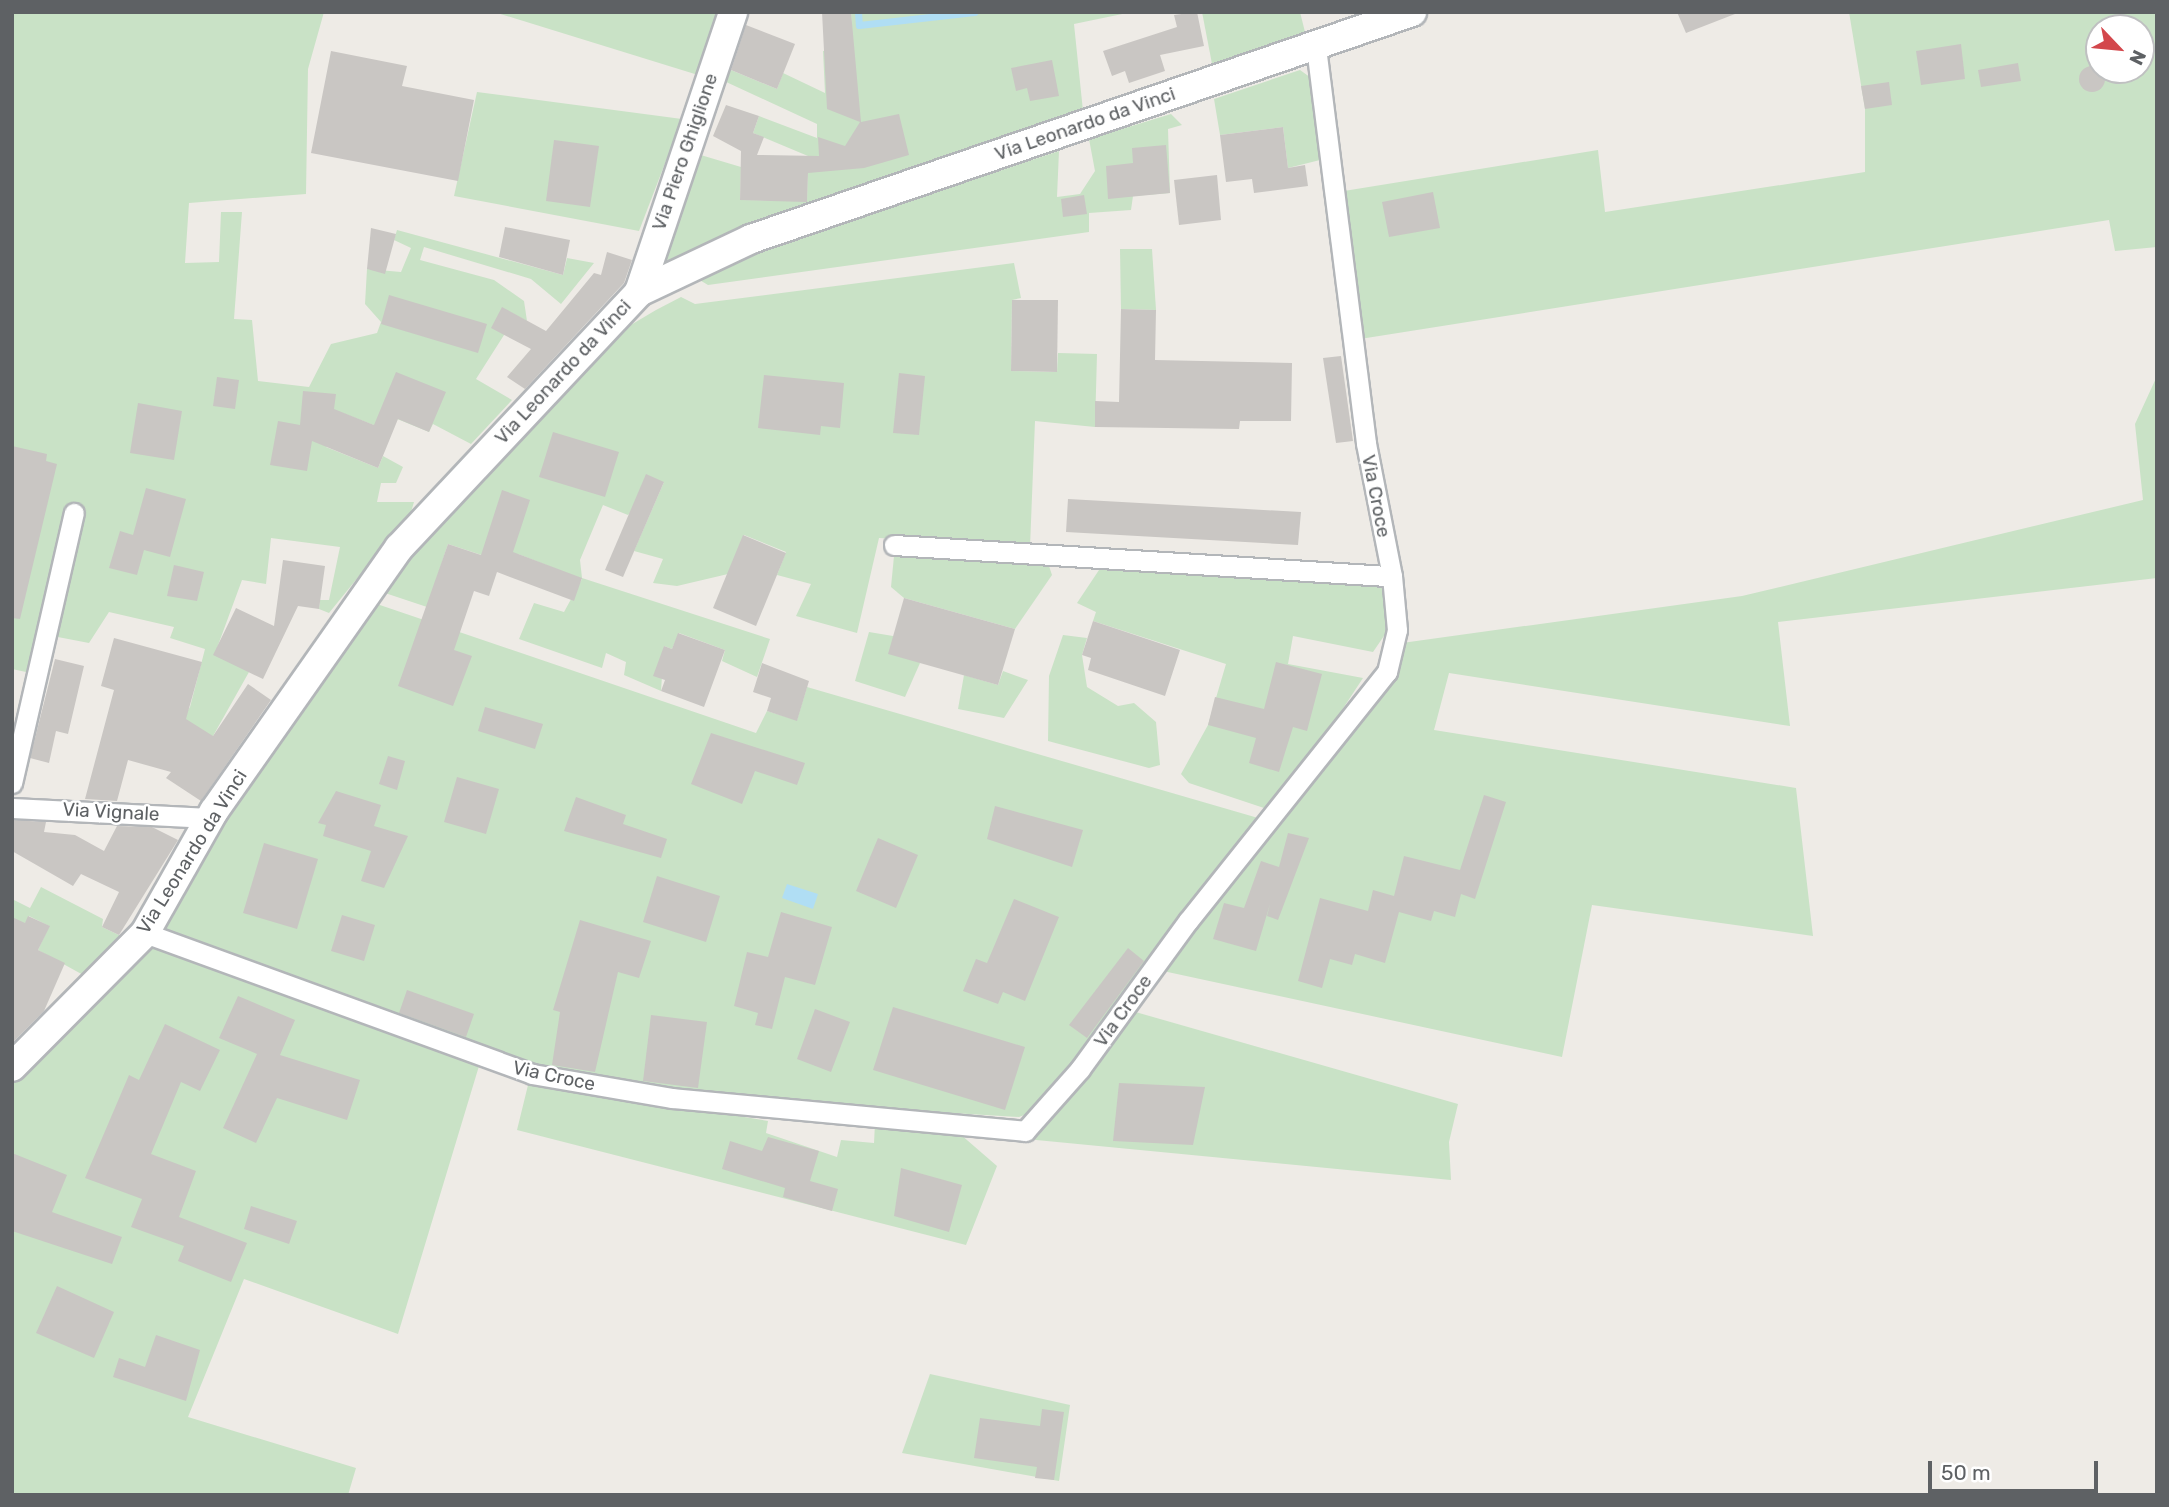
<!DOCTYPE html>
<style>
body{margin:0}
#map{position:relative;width:2169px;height:1507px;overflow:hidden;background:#eeebe6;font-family:Rubik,sans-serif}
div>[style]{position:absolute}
.green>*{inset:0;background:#c9e2c6}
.water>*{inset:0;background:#b0def4}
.stream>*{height:7px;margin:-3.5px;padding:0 3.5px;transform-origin:3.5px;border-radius:3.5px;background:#b0def4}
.building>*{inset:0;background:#c9c6c3}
.round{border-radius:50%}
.roads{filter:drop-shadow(2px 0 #b3b6b9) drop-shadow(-2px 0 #b3b6b9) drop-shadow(0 2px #b3b6b9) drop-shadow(0 -2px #b3b6b9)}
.street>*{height:19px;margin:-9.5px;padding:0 9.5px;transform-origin:9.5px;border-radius:9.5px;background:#fff}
.secondary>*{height:28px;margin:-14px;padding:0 14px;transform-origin:14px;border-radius:14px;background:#fff}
span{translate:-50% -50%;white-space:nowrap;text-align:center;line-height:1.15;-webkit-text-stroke:5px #fff;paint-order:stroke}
.street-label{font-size:19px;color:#5e6164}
.frame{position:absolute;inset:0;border:14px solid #5e6164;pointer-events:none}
.north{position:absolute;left:2085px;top:14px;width:70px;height:70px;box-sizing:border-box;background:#fff;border:2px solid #bfc0c1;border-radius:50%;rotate:116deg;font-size:19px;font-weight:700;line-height:28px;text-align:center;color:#5e6164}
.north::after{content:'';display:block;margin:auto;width:24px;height:32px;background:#d3474c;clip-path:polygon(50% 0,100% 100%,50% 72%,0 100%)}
.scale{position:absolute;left:1928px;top:1461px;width:170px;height:32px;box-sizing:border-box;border:4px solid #5e6164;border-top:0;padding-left:9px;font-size:21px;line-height:24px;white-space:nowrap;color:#5e6164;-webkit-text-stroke:5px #fff;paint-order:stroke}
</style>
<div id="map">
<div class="green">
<i style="clip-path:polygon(12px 12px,324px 12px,308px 69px,306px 194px,189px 203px,185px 263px,219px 262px,221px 212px,242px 212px,234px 319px,252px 320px,258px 381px,309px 387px,331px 344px,377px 333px,381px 322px,365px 304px,367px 269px,401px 272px,411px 248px,394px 240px,397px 230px,563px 275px,567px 258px,594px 263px,561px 304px,531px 279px,424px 247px,420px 260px,494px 280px,524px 301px,527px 321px,502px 308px,504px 335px,476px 379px,512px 400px,471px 444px,433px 424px,429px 432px,390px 416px,384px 429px,340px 412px,326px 447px,378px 468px,383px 456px,403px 467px,396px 483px,381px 483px,377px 502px,414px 502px,411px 512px,329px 613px,319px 609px,320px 600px,329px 600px,340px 547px,271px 538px,266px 584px,242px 580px,217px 648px,249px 672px,213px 736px,174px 732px,190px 707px,205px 649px,170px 638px,174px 627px,109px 612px,89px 643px,37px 633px,26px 672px,12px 669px)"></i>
<i style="clip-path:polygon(494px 12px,720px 12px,698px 75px)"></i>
<i style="clip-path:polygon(851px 12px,1132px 12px,1074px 24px,1083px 111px,668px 261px,659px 246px,694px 153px,741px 167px,740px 200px,807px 201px,808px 156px,753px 133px,759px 116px,817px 138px,817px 124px,724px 81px,726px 68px,777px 89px,783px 73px,825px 93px,823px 51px,853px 49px)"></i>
<i style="clip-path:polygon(1202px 12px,1300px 12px,1307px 40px,1213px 69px)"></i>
<i style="clip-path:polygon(evenodd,1849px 12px,2157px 12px,2157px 247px,2115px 251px,2109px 220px,1360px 339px,1344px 191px,1598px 150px,1605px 212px,1865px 172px,1865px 109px,1849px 12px,2099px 28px,2141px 28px,2141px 70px,2099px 70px,2099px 28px)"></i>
<i style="clip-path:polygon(1300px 70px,1314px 80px,1324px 159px,1288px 168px,1283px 127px,1220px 135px,1214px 99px)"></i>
<i style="clip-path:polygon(477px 92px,682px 119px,639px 231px,454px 196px)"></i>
<i style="clip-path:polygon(1171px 114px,1182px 125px,1168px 129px,1170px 193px,1133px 196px,1131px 210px,1089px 213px,1089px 232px,708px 285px,698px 279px,716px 265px,1059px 151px,1057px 197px,1080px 194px,1095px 171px,1089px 139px)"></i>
<i style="clip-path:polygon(1120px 249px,1152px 249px,1156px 310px,1121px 309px)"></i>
<i style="clip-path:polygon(1014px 263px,1021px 298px,1012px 300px,1011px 371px,1057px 372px,1058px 353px,1097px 354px,1095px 427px,1035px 421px,1030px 547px,879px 538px,857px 633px,796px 616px,811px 584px,777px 575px,786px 552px,744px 535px,728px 574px,677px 586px,653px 583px,663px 559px,634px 551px,664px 482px,628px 515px,603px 505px,580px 560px,582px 578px,770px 639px,757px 677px,722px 661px,725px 650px,679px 633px,672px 649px,664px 646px,661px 691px,624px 675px,626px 662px,606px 653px,602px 668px,519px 639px,534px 603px,564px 612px,582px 579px,518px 554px,500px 561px,448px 544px,427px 607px,379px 591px,436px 521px,624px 329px,656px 310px,681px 297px,695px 304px)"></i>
<i style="clip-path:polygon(2157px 376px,2157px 578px,1778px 622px,1790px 726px,1449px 673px,1434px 730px,1796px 788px,1813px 936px,1592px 905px,1562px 1057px,1163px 971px,1350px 733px,1402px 643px,1742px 596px,2143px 500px,2135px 424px)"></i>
<i style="clip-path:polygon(894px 556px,1048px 563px,1052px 575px,1015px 629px,904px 598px,891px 587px)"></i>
<i style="clip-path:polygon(1101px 567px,1384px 582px,1388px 630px,1373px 652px,1293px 636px,1288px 664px,1363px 678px,1319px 745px,1264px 808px,1189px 783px,1181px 774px,1208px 725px,1226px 664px,1093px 621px,1096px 612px,1077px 603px)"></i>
<i style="clip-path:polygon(374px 603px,756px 733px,767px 711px,797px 720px,807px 687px,1265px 820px,1045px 1107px,1019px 1117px,673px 1096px,532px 1073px,156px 933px,219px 824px)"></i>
<i style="clip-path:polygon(869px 632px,893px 636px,920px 663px,905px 697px,855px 681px)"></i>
<i style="clip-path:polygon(1063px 635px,1087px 638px,1082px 655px,1087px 687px,1118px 706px,1134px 703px,1156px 722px,1160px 765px,1149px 768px,1048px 741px,1049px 676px)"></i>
<i style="clip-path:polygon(1003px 671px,1028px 680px,1004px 718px,958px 709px,964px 675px,998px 685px)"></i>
<i style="clip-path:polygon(41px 887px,103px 919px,102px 927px,121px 936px,85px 976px,38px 950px,49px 926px,29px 916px,12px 950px,12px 899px,30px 908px)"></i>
<i style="clip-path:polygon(152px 944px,479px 1066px,398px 1334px,244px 1279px,188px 1417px,356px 1468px,348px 1495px,12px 1495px,12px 1085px)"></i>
<i style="clip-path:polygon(1132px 1011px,1458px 1104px,1449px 1142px,1451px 1180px,1026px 1139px)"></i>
<i style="clip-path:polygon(529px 1081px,768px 1121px,766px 1133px,837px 1157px,841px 1140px,874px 1143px,875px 1123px,960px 1134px,997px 1166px,966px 1245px,517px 1130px)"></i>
<i style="clip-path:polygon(930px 1374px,1070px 1405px,1059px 1481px,902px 1453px)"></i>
</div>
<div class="water">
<i style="clip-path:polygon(787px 884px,818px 894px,813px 909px,782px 898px)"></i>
</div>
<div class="stream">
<i style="left:858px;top:12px;width:13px;rotate:86deg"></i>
<i style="left:859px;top:25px;width:116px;rotate:-6.4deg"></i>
</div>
<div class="building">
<i style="clip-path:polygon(822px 12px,851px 12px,861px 122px,899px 114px,909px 155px,864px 168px,808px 173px,807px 202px,740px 200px,741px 151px,713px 136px,726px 105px,759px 116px,753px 133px,764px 137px,757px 155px,819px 156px,818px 137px,845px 146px,860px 122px,827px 109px)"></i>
<i style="clip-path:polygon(1197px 12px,1204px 46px,1160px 55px,1165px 71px,1129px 83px,1125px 71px,1112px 76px,1103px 51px,1177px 27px,1174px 15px)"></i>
<i style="clip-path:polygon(1677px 12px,1735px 12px,1735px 14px,1686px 33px)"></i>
<i style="clip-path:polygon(746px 25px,795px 44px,777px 89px,731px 70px)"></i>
<i style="clip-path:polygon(1961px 44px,1965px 79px,1921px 85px,1916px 51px)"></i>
<i style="clip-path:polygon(331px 51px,407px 66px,402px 86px,474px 100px,458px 181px,311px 153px)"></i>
<i style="clip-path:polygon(1052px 60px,1059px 96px,1030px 101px,1027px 88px,1016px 91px,1011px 68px)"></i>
<i style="clip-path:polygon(2018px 63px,2021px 81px,1981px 87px,1978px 70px)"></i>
<i class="round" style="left:2079px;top:66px;width:26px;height:26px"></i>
<i style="clip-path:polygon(1889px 82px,1892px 105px,1865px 109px,1861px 86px)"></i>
<i style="clip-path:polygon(1283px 127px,1288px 168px,1305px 165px,1308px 186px,1254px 193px,1252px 179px,1226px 182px,1220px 135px)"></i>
<i style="clip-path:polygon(554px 140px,599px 146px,590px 207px,546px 201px)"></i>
<i style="clip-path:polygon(1166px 145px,1170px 193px,1108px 199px,1106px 166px,1133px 163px,1132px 148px)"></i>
<i style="clip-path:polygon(1217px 175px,1221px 220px,1179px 225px,1174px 180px)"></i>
<i style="clip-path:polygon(1433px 192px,1440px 228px,1389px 237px,1382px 202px)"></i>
<i style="clip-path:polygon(1084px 195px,1087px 214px,1063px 217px,1061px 199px)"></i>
<i style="clip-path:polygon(505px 227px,570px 240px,563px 275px,499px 257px)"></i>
<i style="clip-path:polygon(371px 228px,396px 234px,385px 274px,367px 269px)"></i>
<i style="clip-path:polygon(607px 252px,632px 260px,624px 283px,525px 389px,507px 377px,531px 349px,491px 328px,502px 307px,546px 331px,594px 273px,601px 275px)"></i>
<i style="clip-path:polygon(389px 295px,487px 324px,478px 353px,381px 324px)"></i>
<i style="clip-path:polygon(1012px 300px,1058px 300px,1057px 372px,1011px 371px)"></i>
<i style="clip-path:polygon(1121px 309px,1156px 310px,1155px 360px,1292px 363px,1291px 421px,1240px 421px,1239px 429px,1095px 427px,1095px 401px,1119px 402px)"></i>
<i style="clip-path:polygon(1341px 356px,1353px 441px,1336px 443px,1323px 358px)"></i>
<i style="clip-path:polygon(396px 372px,446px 392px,429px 432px,398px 419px,378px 468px,312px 441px,307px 471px,270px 465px,278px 421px,300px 425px,303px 391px,336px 394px,334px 409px,374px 425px)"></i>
<i style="clip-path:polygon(899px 373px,925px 376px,919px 435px,893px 433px)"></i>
<i style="clip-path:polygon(764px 375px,844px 383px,840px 428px,821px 426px,820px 435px,758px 428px)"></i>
<i style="clip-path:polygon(217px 377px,239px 380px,235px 409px,213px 406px)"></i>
<i style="clip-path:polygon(138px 403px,182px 411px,174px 460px,130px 453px)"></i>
<i style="clip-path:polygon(553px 432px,619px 452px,605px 497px,539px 477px)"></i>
<i style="clip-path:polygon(12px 446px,47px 454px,46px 461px,57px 464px,20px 619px,12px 618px)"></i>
<i style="clip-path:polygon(646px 474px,664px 482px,623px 577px,605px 570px)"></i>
<i style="clip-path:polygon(146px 488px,186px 499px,170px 557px,144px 550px,137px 575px,109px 568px,120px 531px,133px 535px)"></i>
<i style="clip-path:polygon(502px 490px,530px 500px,513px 552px,582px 578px,574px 601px,497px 572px,489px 596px,474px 591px,454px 650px,472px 656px,453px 706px,398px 686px,448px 544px,481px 555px)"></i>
<i style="clip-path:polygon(1068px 499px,1301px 512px,1298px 545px,1066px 532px)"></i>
<i style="clip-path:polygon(743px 535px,786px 553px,756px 626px,713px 608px)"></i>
<i style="clip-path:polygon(283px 560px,325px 566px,319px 609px,298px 606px,263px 679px,213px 655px,236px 608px,274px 626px)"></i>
<i style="clip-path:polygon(174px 565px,204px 572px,197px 601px,167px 596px)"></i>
<i style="clip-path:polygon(904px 598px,1015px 629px,998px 685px,888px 654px)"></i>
<i style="clip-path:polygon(1093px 621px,1180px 650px,1165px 696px,1088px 670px,1091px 658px,1082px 655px)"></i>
<i style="clip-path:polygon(678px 633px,725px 650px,704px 707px,661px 691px,665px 680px,653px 676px,664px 646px,672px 649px)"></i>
<i style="clip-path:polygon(114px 638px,202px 662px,186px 719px,213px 736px,248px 684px,271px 700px,201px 801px,166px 778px,171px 772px,128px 760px,117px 801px,85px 799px,114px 690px,101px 686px)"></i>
<i style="clip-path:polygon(55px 659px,84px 666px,68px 734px,56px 731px,49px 763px,30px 758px)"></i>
<i style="clip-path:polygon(1276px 662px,1322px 674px,1307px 731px,1293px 727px,1279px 772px,1249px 763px,1256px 738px,1208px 725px,1215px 697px,1264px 709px)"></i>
<i style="clip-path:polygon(762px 663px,809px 681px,797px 721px,767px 711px,771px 698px,753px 692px)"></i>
<i style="clip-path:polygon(485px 707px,543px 724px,535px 749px,478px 731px)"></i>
<i style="clip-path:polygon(711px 733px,805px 763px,797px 785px,755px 771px,742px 804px,691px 784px)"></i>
<i style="clip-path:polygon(388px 756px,405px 761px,397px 790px,379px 784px)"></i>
<i style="clip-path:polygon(457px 777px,499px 789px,486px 834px,444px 822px)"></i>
<i style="clip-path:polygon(336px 791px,381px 805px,374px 826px,408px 836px,384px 888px,361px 881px,371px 851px,323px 836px,326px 825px,318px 823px)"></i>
<i style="clip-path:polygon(1484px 795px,1506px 802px,1475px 899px,1461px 894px,1455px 917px,1434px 911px,1431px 921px,1399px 912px,1385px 963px,1355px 954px,1352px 965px,1330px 959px,1322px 988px,1298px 981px,1320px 898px,1368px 911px,1373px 890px,1394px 896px,1404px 856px,1460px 870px)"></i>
<i style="clip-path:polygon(576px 797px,626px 815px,623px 824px,667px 839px,661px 858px,564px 831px)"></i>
<i style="clip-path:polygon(995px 806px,1083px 830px,1072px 867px,987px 839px)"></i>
<i style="clip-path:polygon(12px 820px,46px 822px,44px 832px,75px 835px,104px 851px,117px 826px,152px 827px,178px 840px,119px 935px,102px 927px,119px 892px,81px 874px,73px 886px,12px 851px)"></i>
<i style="clip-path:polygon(1288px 833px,1309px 838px,1278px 920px,1267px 916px,1270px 904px,1256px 951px,1213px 939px,1224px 903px,1244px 908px,1261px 861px,1279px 867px)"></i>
<i style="clip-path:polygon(878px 838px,918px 855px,896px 908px,856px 891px)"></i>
<i style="clip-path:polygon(264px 843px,318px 859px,297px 929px,243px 913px)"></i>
<i style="clip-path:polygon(657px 876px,720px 896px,706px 942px,643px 922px)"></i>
<i style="clip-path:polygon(1014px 899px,1059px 917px,1025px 1001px,1003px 992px,998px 1004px,963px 991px,976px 959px,987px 963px)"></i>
<i style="clip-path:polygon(781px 912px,832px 927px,815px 985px,785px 977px,772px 1029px,755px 1025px,758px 1013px,734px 1006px,747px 952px,768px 957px)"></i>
<i style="clip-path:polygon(342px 915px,375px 925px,364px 961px,331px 951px)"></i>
<i style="clip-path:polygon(28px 916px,50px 926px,38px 950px,65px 963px,44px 1011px,12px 1043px,12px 917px,25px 923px)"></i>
<i style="clip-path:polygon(580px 920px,651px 941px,639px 978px,618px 972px,595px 1072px,552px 1065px,560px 1012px,553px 1010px)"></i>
<i style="clip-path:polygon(1128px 948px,1144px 961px,1087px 1038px,1069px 1025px)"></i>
<i style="clip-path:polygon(407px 990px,474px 1014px,466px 1037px,399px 1013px)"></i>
<i style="clip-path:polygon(238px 996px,295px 1020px,280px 1055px,360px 1080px,347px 1120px,277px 1098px,256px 1143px,223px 1128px,257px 1054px,219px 1038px)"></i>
<i style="clip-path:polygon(893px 1007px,1025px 1047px,1005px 1110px,873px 1070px)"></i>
<i style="clip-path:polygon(815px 1009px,850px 1022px,831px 1072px,797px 1059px)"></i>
<i style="clip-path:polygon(651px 1015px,707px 1022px,698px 1088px,643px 1081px)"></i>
<i style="clip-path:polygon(165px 1024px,220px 1050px,200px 1091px,181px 1082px,151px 1154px,196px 1171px,179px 1217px,247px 1243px,231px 1282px,178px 1261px,184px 1246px,131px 1227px,142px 1199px,85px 1178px,129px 1075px,139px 1080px)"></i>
<i style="clip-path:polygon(1119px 1083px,1205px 1087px,1193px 1145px,1113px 1141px)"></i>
<i style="clip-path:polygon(768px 1137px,819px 1151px,810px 1181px,838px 1189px,832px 1211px,783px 1197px,785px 1188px,722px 1169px,730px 1141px,762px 1151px)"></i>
<i style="clip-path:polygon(12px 1153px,67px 1175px,52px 1212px,122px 1237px,112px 1264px,12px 1231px)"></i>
<i style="clip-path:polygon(901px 1168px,962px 1185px,949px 1232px,894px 1216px)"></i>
<i style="clip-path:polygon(251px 1206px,297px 1221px,289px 1244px,244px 1229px)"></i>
<i style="clip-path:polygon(57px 1286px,114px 1312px,94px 1358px,36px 1333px)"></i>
<i style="clip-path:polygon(156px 1335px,200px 1350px,186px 1401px,113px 1377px,119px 1358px,145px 1367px)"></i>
<i style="clip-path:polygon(1042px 1409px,1064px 1412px,1054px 1480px,1035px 1478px,1037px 1467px,974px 1458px,980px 1418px,1040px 1426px)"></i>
</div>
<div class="roads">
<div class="street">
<i style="left:894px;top:545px;width:499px;rotate:3.6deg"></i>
<i style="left:12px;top:783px;width:277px;rotate:-77.1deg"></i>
<i style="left:12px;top:808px;width:198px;rotate:2.9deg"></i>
<i style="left:145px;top:933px;width:412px;rotate:20deg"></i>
<i style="left:532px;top:1074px;width:142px;rotate:9.7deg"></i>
<i style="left:672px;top:1098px;width:355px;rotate:5.3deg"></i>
<i style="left:1025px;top:1131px;width:83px;rotate:-48.4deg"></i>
<i style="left:1080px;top:1069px;width:183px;rotate:-53.9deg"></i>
<i style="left:1188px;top:921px;width:319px;rotate:-51.4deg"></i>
<i style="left:1387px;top:672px;width:43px;rotate:-76.6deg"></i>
<i style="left:1397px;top:630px;width:54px;rotate:-95.3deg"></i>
<i style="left:1392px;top:576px;width:136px;rotate:-101.1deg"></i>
<i style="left:1366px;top:443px;width:401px;rotate:-97.2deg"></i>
</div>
<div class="secondary">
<i style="left:639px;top:292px;width:295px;rotate:-71.4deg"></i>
<i style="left:12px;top:1067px;width:189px;rotate:-45.2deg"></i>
<i style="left:145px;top:933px;width:140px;rotate:-60.5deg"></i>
<i style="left:214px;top:811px;width:322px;rotate:-54.9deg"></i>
<i style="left:399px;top:548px;width:351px;rotate:-46.8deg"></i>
<i style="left:639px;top:292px;width:124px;rotate:-25.3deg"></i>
<i style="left:751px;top:239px;width:699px;rotate:-18.95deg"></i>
</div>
</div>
<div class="street-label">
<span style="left:1085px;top:124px;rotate:-19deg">Via Leonardo da Vinci</span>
<span style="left:685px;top:152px;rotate:-71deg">Via Piero Ghiglione</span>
<span style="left:563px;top:372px;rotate:-47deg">Via Leonardo da Vinci</span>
<span style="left:1376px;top:496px;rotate:79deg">Via Croce</span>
<span style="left:111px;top:812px;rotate:3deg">Via Vignale</span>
<span style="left:192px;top:852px;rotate:-58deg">Via Leonardo da Vinci</span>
<span style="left:1123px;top:1011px;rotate:-54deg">Via Croce</span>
<span style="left:554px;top:1076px;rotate:12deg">Via Croce</span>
</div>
<div class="frame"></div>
<div class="north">N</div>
<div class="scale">50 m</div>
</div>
